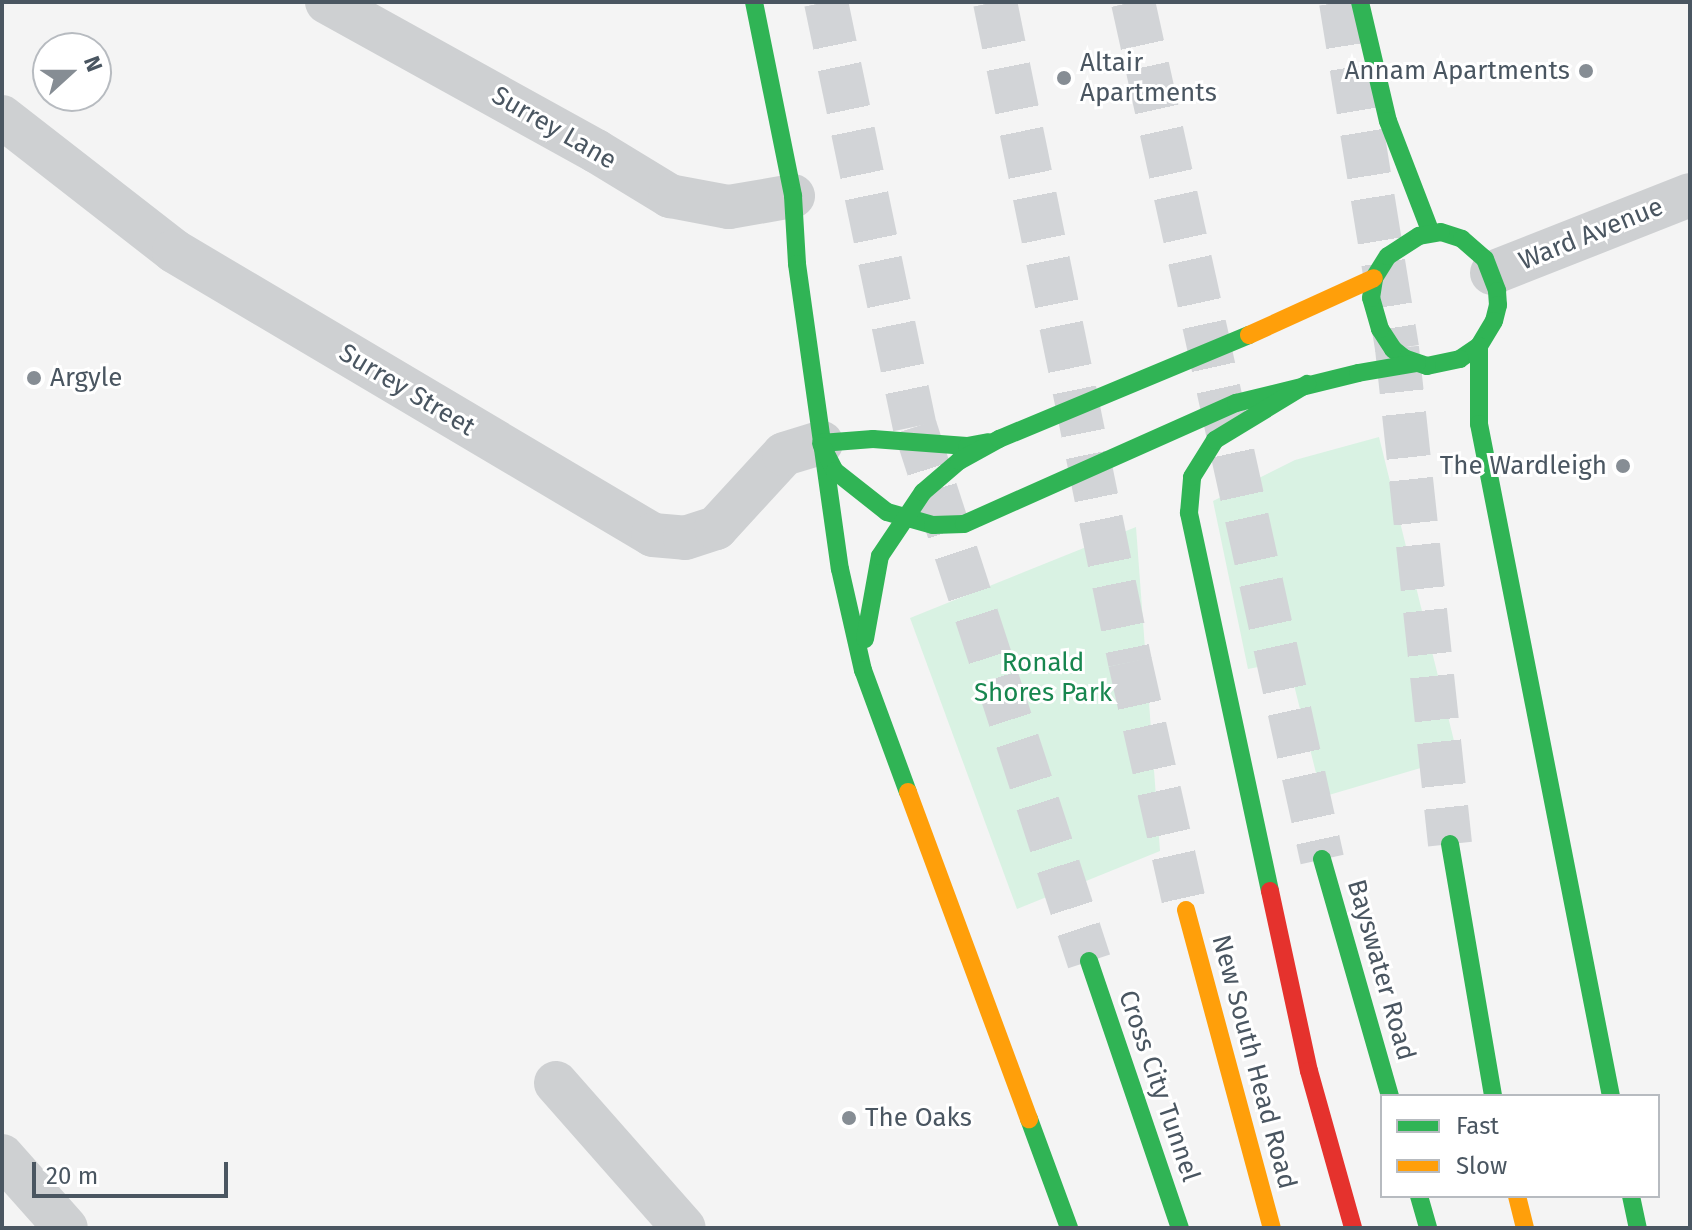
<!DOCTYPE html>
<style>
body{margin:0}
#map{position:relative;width:1692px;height:1230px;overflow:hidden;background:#f4f4f4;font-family:"Fira Sans",sans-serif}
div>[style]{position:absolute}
.green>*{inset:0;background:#d9f2e3}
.primary-tunnel>*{height:44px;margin-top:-22px;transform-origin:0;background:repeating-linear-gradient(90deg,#d2d4d7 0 44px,transparent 0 66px)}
.highway-tunnel>*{height:44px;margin-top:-22px;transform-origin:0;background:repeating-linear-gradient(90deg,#d2d4d7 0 44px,transparent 0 66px)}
.street>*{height:44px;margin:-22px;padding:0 22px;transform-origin:22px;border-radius:22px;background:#ced0d2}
.fast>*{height:18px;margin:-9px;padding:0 9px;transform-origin:9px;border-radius:9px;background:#30b455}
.slow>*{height:18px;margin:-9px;padding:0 9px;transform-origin:9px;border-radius:9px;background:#ff9f0a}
.jam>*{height:18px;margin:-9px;padding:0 9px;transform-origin:9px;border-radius:9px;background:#e5322d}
.dots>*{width:22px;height:22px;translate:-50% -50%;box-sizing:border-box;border:4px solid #fff;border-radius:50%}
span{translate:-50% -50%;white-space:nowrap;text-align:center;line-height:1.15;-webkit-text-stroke:6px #fff;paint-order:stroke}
.poi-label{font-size:26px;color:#4a5661}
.left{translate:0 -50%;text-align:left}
.right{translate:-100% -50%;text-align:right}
.street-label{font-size:26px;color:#4a5661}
.park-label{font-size:26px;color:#17864f}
.frame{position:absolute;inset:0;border:4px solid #4a5661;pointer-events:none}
.legend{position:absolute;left:1380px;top:1094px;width:280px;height:104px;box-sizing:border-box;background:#fff;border:2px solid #b7bbc0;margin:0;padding:10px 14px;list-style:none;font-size:24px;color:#4a5661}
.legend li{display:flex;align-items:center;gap:16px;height:40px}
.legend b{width:40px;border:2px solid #b7bbc0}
.north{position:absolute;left:32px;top:32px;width:80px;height:80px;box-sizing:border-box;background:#fff;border:2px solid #b7bbc0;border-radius:50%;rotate:69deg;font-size:22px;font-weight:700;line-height:32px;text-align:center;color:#4a5661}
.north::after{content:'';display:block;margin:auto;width:28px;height:36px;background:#868d94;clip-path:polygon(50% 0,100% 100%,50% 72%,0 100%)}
.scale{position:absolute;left:32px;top:1162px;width:196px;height:36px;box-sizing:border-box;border:4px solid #4a5661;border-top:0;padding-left:10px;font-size:24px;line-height:28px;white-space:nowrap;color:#4a5661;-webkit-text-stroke:6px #fff;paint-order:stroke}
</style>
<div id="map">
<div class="green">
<i style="clip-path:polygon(1379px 437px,1458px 757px,1322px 797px,1288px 661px,1248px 669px,1213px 501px,1295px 460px)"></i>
<i style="clip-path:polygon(1136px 527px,1160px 851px,1017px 909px,910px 618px)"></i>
</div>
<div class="primary-tunnel">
<i style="left:995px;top:2px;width:674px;rotate:78.44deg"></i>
<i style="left:1130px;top:662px;width:254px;rotate:77.3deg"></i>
<i style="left:1133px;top:2px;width:878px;rotate:77.56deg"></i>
</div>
<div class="highway-tunnel">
<i style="left:826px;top:2px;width:434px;rotate:78.2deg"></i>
<i style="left:915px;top:427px;width:562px;rotate:71.95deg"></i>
<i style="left:1341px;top:2px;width:351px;rotate:80.8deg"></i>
<i style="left:1397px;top:348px;width:499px;rotate:83.9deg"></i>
</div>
<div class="street">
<i style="left:327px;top:2px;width:308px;rotate:29deg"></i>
<i style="left:596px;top:151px;width:87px;rotate:31.3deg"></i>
<i style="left:670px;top:196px;width:60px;rotate:10.6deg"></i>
<i style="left:729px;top:207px;width:65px;rotate:-9.8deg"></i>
<i style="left:2px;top:117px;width:218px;rotate:37.9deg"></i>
<i style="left:174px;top:251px;width:557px;rotate:30.66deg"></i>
<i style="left:653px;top:535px;width:32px;rotate:5deg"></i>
<i style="left:685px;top:538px;width:33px;rotate:-18deg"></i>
<i style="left:716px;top:528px;width:100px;rotate:-47.4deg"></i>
<i style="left:784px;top:454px;width:39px;rotate:-17deg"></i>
<i style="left:1492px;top:273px;width:213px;rotate:-21.5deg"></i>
<i style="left:556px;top:1083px;width:193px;rotate:48.6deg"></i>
<i style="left:2px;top:1156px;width:96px;rotate:48.4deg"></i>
</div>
<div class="fast">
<i style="left:754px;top:2px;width:198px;rotate:78.6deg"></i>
<i style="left:793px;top:196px;width:68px;rotate:86.6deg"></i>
<i style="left:797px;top:264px;width:308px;rotate:82deg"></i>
<i style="left:840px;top:569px;width:104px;rotate:77.2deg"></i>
<i style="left:863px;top:670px;width:130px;rotate:69.8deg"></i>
<i style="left:1360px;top:2px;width:122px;rotate:76.8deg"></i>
<i style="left:1388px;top:121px;width:120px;rotate:69deg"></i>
<i style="left:1441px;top:232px;width:22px;rotate:18deg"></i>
<i style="left:1462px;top:239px;width:30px;rotate:41deg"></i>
<i style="left:1485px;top:259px;width:34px;rotate:69deg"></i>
<i style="left:1497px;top:291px;width:14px;rotate:86deg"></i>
<i style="left:1498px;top:305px;width:16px;rotate:104deg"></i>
<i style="left:1494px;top:321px;width:29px;rotate:121deg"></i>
<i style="left:1479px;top:346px;width:23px;rotate:146deg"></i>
<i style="left:1460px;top:359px;width:34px;rotate:168deg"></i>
<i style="left:1427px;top:366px;width:24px;rotate:-161deg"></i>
<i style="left:1404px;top:358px;width:14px;rotate:-141deg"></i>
<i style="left:1393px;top:349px;width:24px;rotate:-123deg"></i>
<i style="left:1380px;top:329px;width:32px;rotate:-106deg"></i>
<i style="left:1371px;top:298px;width:20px;rotate:-81deg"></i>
<i style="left:1374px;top:278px;width:26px;rotate:-58deg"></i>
<i style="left:1388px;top:256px;width:37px;rotate:-33deg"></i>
<i style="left:1419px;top:236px;width:22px;rotate:-10deg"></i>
<i style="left:1479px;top:346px;width:78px;rotate:90deg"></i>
<i style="left:1479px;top:424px;width:685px;rotate:78.89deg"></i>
<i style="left:821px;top:443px;width:52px;rotate:-4.4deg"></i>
<i style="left:873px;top:439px;width:94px;rotate:4.3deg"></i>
<i style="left:967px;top:446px;width:22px;rotate:-10deg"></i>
<i style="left:822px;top:446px;width:28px;rotate:63deg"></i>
<i style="left:835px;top:471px;width:66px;rotate:38.3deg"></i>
<i style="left:887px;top:512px;width:48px;rotate:15.8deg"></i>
<i style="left:933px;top:525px;width:31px;rotate:-2deg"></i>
<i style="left:964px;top:524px;width:298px;rotate:-24deg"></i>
<i style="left:1236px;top:403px;width:126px;rotate:-13.8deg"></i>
<i style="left:1358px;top:373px;width:60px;rotate:-9.6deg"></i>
<i style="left:865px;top:639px;width:84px;rotate:-79.8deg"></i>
<i style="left:880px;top:556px;width:77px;rotate:-56.1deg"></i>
<i style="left:923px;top:492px;width:48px;rotate:-40.7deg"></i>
<i style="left:959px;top:461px;width:46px;rotate:-28.8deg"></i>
<i style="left:999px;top:439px;width:271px;rotate:-22.6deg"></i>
<i style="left:1450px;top:844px;width:256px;rotate:80.3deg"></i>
<i style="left:1322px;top:859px;width:247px;rotate:74deg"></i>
<i style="left:1270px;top:891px;width:387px;rotate:-102.1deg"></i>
<i style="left:1189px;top:513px;width:36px;rotate:-85deg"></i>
<i style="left:1192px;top:477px;width:44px;rotate:-58.1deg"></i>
<i style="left:1215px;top:440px;width:108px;rotate:-31.3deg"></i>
<i style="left:1089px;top:961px;width:282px;rotate:71.2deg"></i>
<i style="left:1029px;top:1119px;width:116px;rotate:69.8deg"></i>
<i style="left:1419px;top:1196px;width:33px;rotate:74deg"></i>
<i style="left:1631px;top:1196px;width:33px;rotate:78deg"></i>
</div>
<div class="slow">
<i style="left:1249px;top:335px;width:137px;rotate:-24.5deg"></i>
<i style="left:908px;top:792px;width:349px;rotate:69.7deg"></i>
<i style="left:1186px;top:910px;width:329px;rotate:74.9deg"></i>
<i style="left:1517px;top:1196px;width:33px;rotate:76deg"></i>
</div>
<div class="jam">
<i style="left:1270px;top:891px;width:184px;rotate:77.8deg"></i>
<i style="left:1309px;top:1071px;width:163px;rotate:74.3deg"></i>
</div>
<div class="dots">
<i style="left:1586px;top:71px;background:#868d94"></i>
<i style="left:1064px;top:78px;background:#868d94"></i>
<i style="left:34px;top:378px;background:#868d94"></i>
<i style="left:1623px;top:466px;background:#868d94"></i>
<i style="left:849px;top:1118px;background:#868d94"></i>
</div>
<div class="poi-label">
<span class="left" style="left:1080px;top:78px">Altair<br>Apartments</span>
<span class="right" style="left:1570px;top:71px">Annam Apartments</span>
<span class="left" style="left:50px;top:378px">Argyle</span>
<span class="right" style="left:1607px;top:466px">The Wardleigh</span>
<span class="left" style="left:865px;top:1118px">The Oaks</span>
</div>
<div class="street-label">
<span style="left:554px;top:128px;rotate:30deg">Surrey Lane</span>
<span style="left:1591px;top:234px;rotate:-22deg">Ward Avenue</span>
<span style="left:407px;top:390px;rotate:31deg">Surrey Street</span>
<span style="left:1381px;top:970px;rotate:74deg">Bayswater Road</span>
<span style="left:1254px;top:1062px;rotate:75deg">New South Head Road</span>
<span style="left:1159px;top:1086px;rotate:71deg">Cross City Tunnel</span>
</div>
<div class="park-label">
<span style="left:1043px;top:678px">Ronald<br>Shores Park</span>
</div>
<div class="frame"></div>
<ul class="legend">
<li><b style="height:10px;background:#30b455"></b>Fast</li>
<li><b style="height:10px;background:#ff9f0a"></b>Slow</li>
</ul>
<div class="north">N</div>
<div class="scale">20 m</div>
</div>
